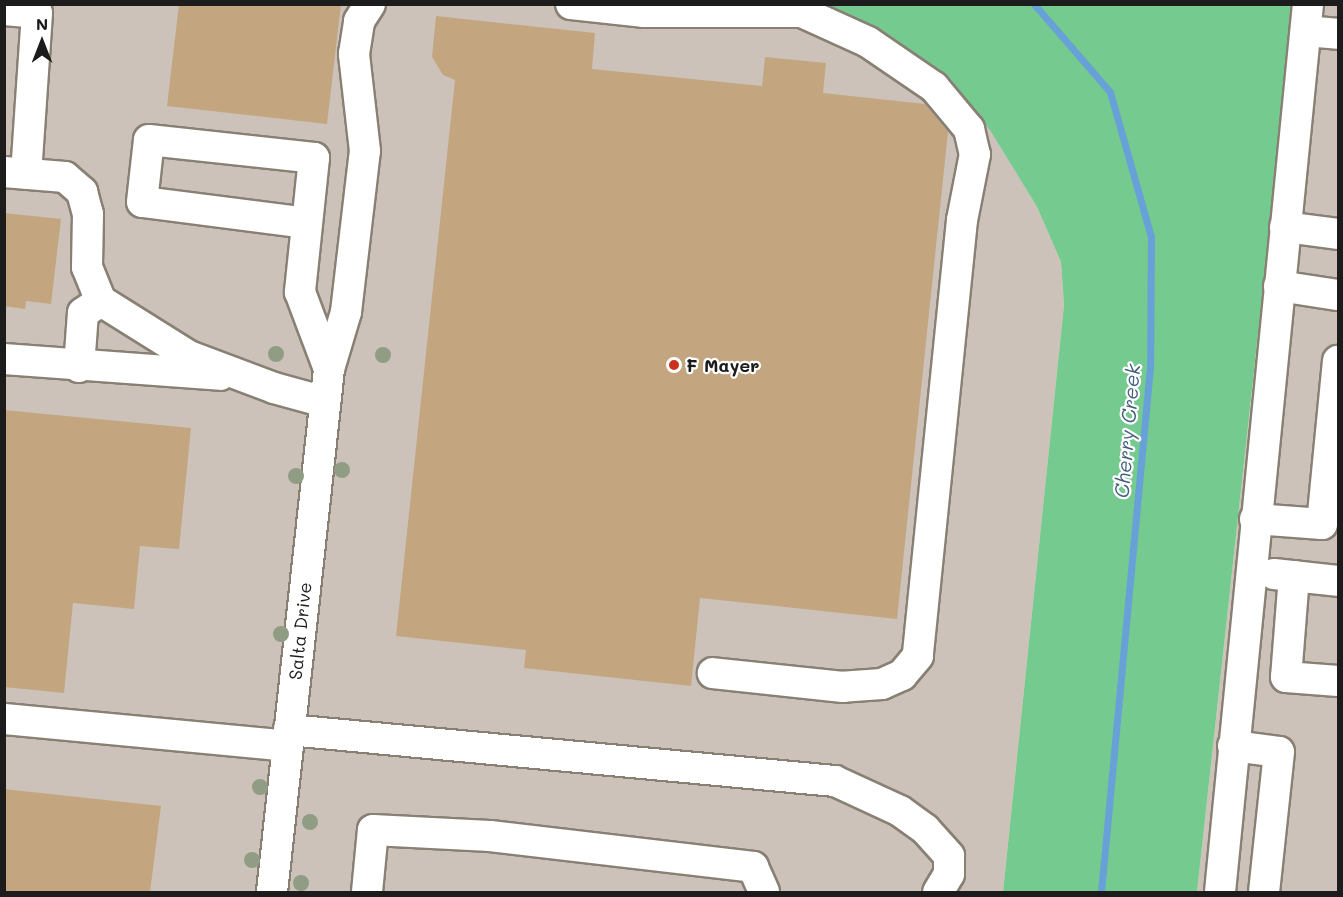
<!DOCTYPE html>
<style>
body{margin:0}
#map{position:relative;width:1343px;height:897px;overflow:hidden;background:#f4e4ca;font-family:Mali,sans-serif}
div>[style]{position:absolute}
.industrial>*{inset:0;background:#ccc2b9}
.green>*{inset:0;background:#74ca8f}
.stream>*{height:7px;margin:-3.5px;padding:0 3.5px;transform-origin:3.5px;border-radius:3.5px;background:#68a1d7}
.building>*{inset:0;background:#c3a680}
.roads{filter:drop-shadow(2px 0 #888073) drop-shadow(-2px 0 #888073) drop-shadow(0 2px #888073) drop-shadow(0 -2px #888073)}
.minor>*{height:30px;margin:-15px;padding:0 15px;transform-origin:15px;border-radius:15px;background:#fff}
.trees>*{width:16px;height:16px;margin:-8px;border-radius:50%;background:#909c84}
.dots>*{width:16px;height:16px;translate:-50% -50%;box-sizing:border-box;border:3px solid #fff;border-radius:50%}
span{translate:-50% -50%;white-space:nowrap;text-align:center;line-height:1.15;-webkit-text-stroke:4.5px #fff;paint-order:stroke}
.poi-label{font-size:18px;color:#1c1c1c;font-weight:700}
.left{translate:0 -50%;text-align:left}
.street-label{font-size:18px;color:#1c1c1c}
.water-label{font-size:20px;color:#425e7a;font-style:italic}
.frame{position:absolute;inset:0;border:6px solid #1c1c1c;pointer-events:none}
.north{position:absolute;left:12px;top:12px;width:60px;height:60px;-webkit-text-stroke:4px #fff;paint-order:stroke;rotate:0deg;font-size:16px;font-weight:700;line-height:24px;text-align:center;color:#1c1c1c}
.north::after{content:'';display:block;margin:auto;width:21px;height:27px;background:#1c1c1c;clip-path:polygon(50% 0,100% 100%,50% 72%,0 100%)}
</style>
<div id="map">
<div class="industrial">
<i style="clip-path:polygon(5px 5px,801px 5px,948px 82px,990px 129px,1037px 207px,1061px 262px,1064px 305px,1003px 892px,5px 892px)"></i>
<i style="clip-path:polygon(1294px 5px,1338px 5px,1338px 892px,1197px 892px)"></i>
</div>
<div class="green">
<i style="clip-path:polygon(801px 5px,1294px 5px,1197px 892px,1003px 892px,1064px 305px,1061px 262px,1037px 207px,990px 130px,948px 82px)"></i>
</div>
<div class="stream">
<i style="left:1034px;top:4px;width:116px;rotate:49.2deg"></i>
<i style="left:1110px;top:92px;width:151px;rotate:74.2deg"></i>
<i style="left:1151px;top:237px;width:130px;rotate:90.4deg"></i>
<i style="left:1150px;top:367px;width:527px;rotate:95.33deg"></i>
</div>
<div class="building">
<i style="clip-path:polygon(179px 4px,341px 4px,327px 124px,167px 106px)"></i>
<i style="clip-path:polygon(436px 16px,595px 33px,592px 69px,762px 86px,765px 57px,826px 63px,823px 93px,925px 104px,948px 132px,897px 619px,700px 598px,691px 686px,524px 668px,526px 650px,396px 636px,455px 80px,443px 75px,432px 57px)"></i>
<i style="clip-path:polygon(4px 213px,61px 219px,51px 304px,26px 301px,25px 309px,4px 306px)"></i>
<i style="clip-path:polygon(4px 410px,191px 428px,179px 549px,140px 546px,134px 609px,73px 603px,64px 693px,4px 687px)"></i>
<i style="clip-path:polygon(4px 789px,161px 806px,150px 892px,4px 892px)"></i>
</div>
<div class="roads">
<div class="minor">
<i style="left:571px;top:4px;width:72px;rotate:6.3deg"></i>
<i style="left:643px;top:12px;width:159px"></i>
<i style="left:802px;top:12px;width:72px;rotate:24.4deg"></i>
<i style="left:868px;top:42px;width:80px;rotate:34.3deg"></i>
<i style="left:934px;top:87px;width:55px;rotate:50.2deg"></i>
<i style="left:969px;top:129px;width:26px;rotate:77deg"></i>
<i style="left:975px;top:154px;width:67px;rotate:101.1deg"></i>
<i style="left:962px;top:220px;width:438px;rotate:95.8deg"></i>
<i style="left:918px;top:656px;width:25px;rotate:130deg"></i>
<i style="left:902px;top:675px;width:22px;rotate:156deg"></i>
<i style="left:882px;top:684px;width:39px;rotate:176deg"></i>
<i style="left:843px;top:687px;width:131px;rotate:-173.9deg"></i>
<i style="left:4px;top:10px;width:33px;rotate:5deg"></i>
<i style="left:37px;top:13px;width:161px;rotate:93.9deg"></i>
<i style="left:1306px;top:31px;width:32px;rotate:5deg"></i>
<i style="left:4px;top:172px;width:61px;rotate:4.7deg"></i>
<i style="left:65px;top:177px;width:23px;rotate:41deg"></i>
<i style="left:82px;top:192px;width:23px;rotate:75deg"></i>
<i style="left:88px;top:214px;width:53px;rotate:91.1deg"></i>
<i style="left:87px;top:267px;width:37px;rotate:68deg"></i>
<i style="left:101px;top:301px;width:104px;rotate:32deg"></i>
<i style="left:189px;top:356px;width:91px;rotate:20.6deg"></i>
<i style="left:274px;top:388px;width:53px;rotate:15.4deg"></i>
<i style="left:307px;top:223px;width:166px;rotate:-172.7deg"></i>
<i style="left:142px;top:202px;width:62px;rotate:-83.6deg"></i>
<i style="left:149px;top:140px;width:166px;rotate:6.2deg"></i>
<i style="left:314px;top:158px;width:135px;rotate:96deg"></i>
<i style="left:300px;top:292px;width:82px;rotate:69.4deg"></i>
<i style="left:1285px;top:227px;width:53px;rotate:7.5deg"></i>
<i style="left:1279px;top:286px;width:60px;rotate:8.7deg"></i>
<i style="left:4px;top:359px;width:217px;rotate:4.2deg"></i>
<i style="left:79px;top:367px;width:54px;rotate:-85.8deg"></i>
<i style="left:83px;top:313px;width:22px;rotate:-34deg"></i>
<i style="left:1255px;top:519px;width:67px;rotate:4.3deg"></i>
<i style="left:1322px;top:524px;width:164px;rotate:-84.4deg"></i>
<i style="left:1274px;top:574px;width:64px;rotate:6.2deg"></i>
<i style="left:1294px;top:576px;width:101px;rotate:94.5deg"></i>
<i style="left:1286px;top:677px;width:52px;rotate:4.4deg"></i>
<i style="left:4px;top:719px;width:285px;rotate:5.4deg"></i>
<i style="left:289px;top:730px;width:548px;rotate:5.34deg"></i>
<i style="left:835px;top:781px;width:72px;rotate:24.8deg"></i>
<i style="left:900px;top:811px;width:31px;rotate:36deg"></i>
<i style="left:925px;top:829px;width:36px;rotate:48deg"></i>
<i style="left:949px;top:856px;width:18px;rotate:90deg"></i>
<i style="left:949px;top:874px;width:21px;rotate:121deg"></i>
<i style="left:1233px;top:746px;width:46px;rotate:7.4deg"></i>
<i style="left:1279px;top:752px;width:141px;rotate:96.1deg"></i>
<i style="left:272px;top:892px;width:526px;rotate:-83.78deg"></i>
<i style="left:329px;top:369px;width:59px;rotate:-73.4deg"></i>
<i style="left:346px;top:312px;width:162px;rotate:-83.3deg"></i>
<i style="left:365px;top:151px;width:98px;rotate:-96.5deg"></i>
<i style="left:354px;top:54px;width:33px;rotate:-81deg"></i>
<i style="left:359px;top:21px;width:20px;rotate:-57deg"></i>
<i style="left:367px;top:892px;width:62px;rotate:-84.5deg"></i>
<i style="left:373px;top:830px;width:117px;rotate:2.9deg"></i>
<i style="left:490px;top:836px;width:265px;rotate:6.7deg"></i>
<i style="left:753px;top:867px;width:27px;rotate:66deg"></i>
<i style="left:1220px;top:892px;width:892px;rotate:-84.34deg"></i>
</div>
</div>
<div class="trees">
<i style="left:276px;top:354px"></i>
<i style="left:383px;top:355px"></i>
<i style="left:342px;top:470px"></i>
<i style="left:296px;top:476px"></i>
<i style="left:281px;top:634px"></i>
<i style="left:260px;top:787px"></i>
<i style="left:310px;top:822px"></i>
<i style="left:252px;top:860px"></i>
<i style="left:301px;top:883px"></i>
</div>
<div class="dots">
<i style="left:674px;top:365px;background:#c8321e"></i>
</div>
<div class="poi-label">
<span class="left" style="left:686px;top:365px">F Mayer</span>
</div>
<div class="street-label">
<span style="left:300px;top:631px;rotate:-84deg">Salta Drive</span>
</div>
<div class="water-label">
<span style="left:1127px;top:431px;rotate:-85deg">Cherry Creek</span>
</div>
<div class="frame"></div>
<div class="north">N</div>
</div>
